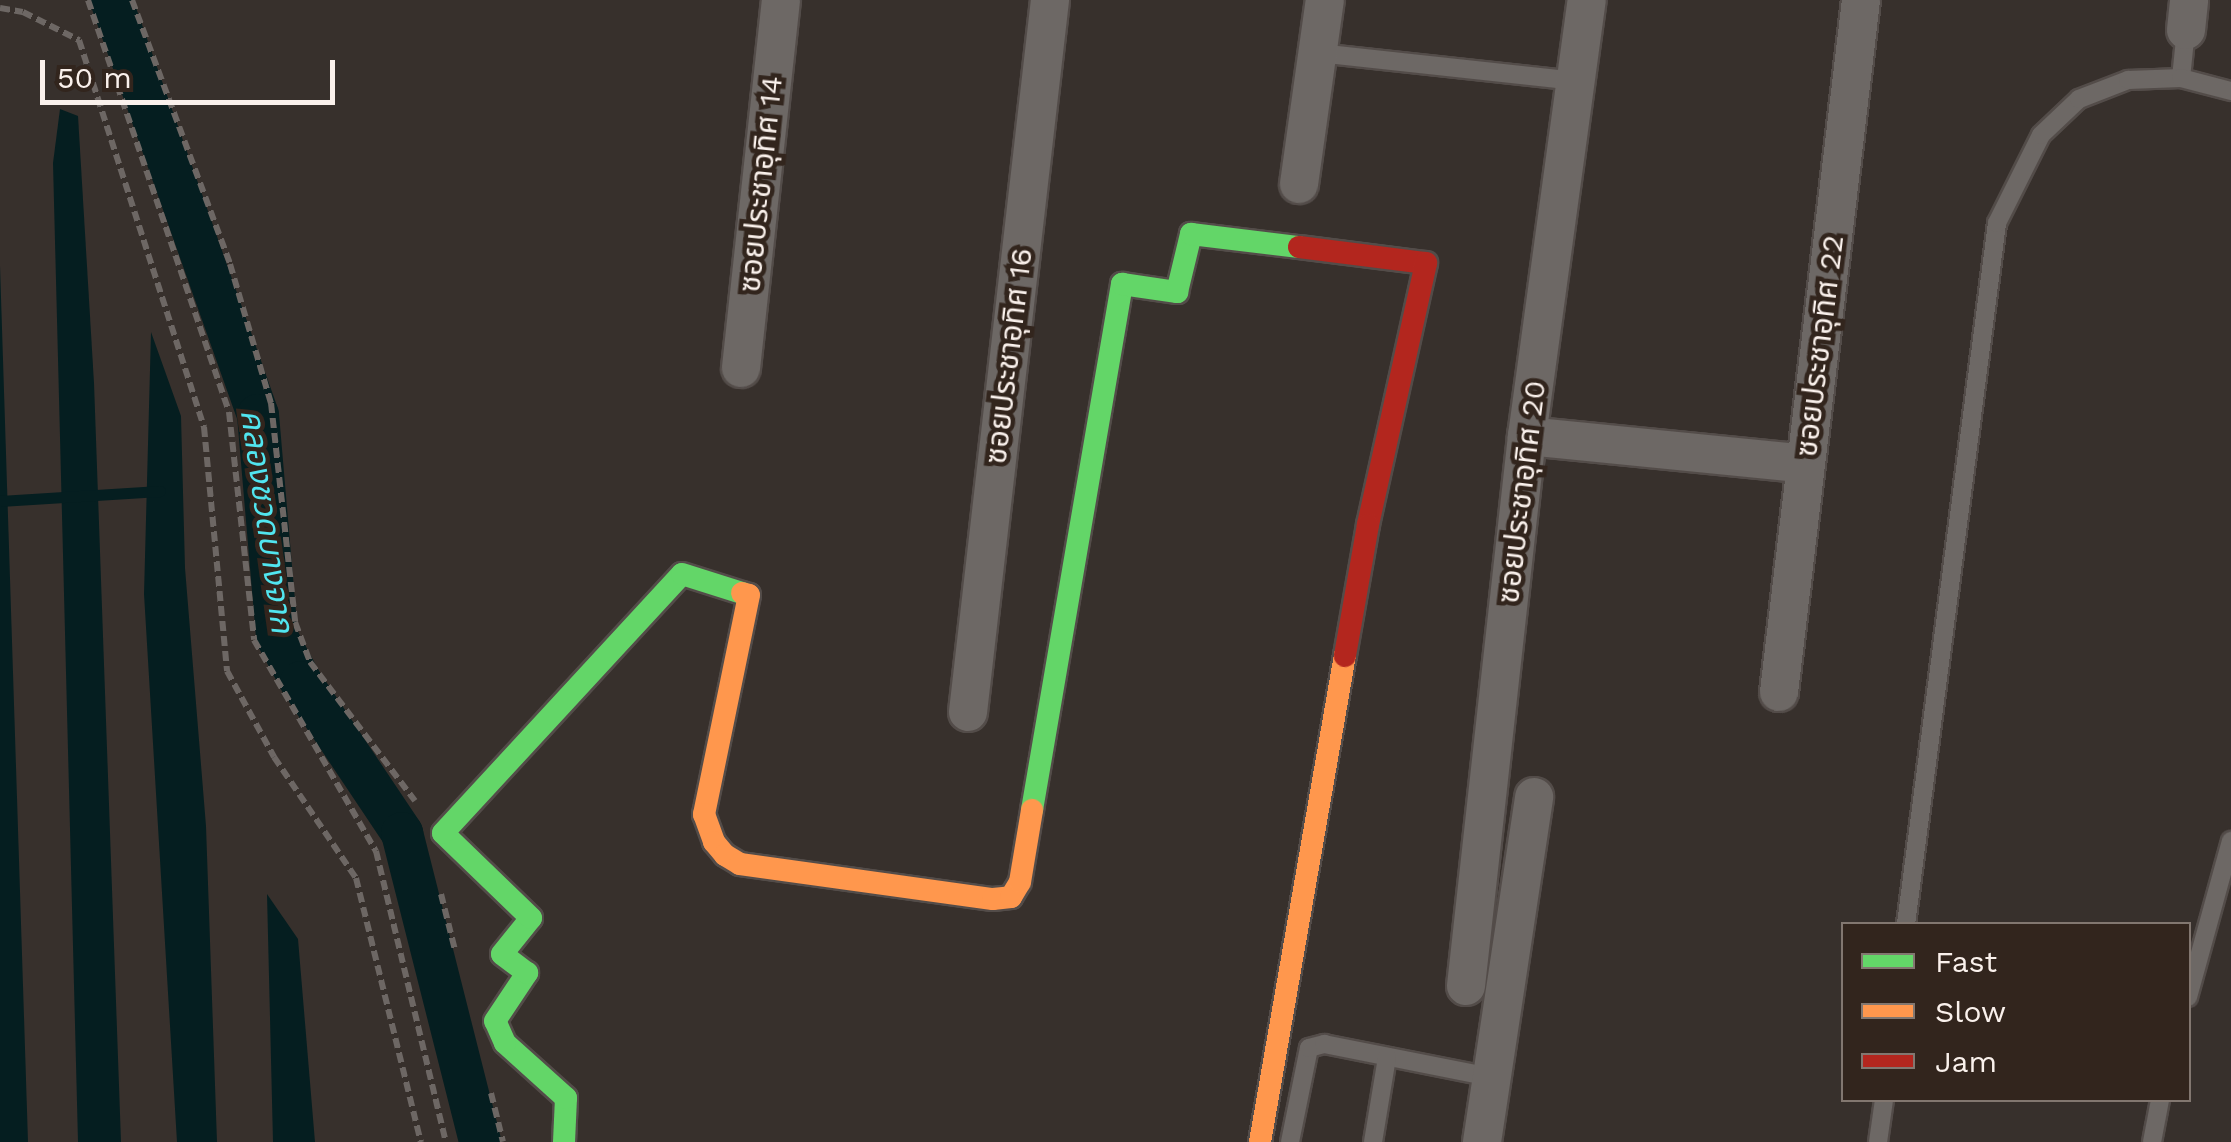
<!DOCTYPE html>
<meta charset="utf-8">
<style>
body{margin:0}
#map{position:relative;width:2231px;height:1142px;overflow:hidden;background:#37302c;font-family:"Work Sans","Noto Sans Thai",sans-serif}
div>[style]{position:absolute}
.water>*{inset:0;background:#051e20}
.stream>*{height:11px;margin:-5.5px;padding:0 5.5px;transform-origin:5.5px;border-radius:5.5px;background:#051e20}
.canal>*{height:42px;margin:-21px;padding:0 21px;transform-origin:21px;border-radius:21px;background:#051e20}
.path>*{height:6px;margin-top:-3px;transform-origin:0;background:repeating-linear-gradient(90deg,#6d6764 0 10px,transparent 0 15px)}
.roads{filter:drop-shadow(2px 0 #534c49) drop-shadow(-2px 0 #534c49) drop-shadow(0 2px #534c49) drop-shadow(0 -2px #534c49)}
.lane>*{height:18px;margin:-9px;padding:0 9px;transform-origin:9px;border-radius:9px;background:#6d6865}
.street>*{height:38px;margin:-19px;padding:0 19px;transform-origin:19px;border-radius:19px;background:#6d6865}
.fast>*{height:22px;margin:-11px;padding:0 11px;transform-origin:11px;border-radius:11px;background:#63d668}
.slow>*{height:22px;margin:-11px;padding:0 11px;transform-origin:11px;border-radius:11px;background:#ff974d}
.jam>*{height:22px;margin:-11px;padding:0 11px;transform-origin:11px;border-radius:11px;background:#b3261e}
span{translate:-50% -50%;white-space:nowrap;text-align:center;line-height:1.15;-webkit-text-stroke:9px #32251d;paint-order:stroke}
.street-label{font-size:30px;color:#faf1ec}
.water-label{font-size:32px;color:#51e5ef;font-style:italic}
.legend{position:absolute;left:1841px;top:922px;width:350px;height:180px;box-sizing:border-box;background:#32251d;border:2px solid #827770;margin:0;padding:12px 18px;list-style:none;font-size:30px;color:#faf1ec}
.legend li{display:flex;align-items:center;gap:20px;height:50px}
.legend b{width:50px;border:2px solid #827770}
.scale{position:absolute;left:40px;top:60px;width:295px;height:45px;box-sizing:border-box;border:5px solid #faf1ec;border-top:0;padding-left:12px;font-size:30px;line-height:35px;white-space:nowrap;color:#faf1ec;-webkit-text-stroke:8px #32251d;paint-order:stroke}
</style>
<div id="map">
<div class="water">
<i style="clip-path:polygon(60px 109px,78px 116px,94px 383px,121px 1142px,78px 1142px,53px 163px)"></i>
<i style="clip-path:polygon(0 266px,28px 1142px,0 1142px)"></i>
<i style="clip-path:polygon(151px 332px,181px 416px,185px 568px,206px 826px,217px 1142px,177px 1142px,144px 594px)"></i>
<i style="clip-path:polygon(267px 894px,298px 939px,315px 1142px,273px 1142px)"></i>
</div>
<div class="stream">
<i style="left:0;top:501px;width:160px;rotate:-3.6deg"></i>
</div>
<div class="canal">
<i style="left:111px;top:0;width:440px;rotate:70.5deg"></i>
<i style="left:258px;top:415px;width:223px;rotate:85.1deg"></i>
<i style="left:277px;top:637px;width:51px;rotate:61.9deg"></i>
<i style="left:301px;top:682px;width:182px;rotate:56.2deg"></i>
<i style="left:402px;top:833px;width:319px;rotate:75.8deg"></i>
</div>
<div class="path">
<i style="left:88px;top:0;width:435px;rotate:71.1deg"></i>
<i style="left:229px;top:412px;width:229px;rotate:83.7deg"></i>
<i style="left:254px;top:640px;width:244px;rotate:60deg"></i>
<i style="left:376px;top:851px;width:299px;rotate:76.5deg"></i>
<i style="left:132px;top:0;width:282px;rotate:69.6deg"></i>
<i style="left:230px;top:264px;width:145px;rotate:73.6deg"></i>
<i style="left:271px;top:403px;width:220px;rotate:83.7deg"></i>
<i style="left:295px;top:622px;width:43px;rotate:69.4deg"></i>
<i style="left:310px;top:662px;width:174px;rotate:52.9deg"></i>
<i style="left:0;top:8px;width:23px;rotate:10deg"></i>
<i style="left:23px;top:12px;width:63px;rotate:26.6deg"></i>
<i style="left:79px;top:40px;width:407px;rotate:72.1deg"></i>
<i style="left:204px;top:427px;width:245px;rotate:84.6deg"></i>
<i style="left:227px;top:671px;width:98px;rotate:61.3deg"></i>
<i style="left:274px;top:757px;width:146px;rotate:55.9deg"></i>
<i style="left:356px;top:878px;width:272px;rotate:76.2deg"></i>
<i style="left:441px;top:894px;width:58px;rotate:76deg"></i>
<i style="left:491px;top:1093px;width:50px;rotate:76.2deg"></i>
</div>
<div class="roads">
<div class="lane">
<i style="left:1318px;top:53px;width:260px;rotate:6.2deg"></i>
<i style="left:2181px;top:78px;width:48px;rotate:-84.1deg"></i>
<i style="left:1906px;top:924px;width:707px;rotate:-82.6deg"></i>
<i style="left:1997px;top:223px;width:98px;rotate:-63.4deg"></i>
<i style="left:2041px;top:135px;width:52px;rotate:-43.5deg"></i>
<i style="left:2079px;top:99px;width:53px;rotate:-21.2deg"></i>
<i style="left:2128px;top:80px;width:53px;rotate:-2.2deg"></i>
<i style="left:2181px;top:78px;width:52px;rotate:14.6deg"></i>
<i style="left:2188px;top:997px;width:162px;rotate:-74.6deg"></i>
<i style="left:1290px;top:1142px;width:96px;rotate:-78.6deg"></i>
<i style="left:1309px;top:1048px;width:16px;rotate:-15deg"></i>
<i style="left:1324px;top:1044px;width:169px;rotate:11.2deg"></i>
<i style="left:1373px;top:1142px;width:86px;rotate:-80.6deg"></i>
<i style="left:1878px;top:1142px;width:42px;rotate:-81.9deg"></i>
<i style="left:2152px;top:1142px;width:43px;rotate:-79.2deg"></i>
</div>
<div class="street">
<i style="left:2186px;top:30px;width:30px;rotate:-84deg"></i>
<i style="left:1299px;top:184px;width:186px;rotate:-82deg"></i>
<i style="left:741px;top:368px;width:370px;rotate:-83.8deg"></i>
<i style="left:1527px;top:436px;width:280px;rotate:5.7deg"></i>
<i style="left:1779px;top:692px;width:697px;rotate:-83.24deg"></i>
<i style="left:968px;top:712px;width:717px;rotate:-83.43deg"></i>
<i style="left:1466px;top:986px;width:553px;rotate:-83.67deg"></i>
<i style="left:1527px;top:436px;width:440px;rotate:-82.2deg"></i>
<i style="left:1482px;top:1142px;width:349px;rotate:-81.4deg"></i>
</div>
<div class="fast">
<i style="left:1032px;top:810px;width:534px;rotate:-80.29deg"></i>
<i style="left:1122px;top:284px;width:56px;rotate:8.3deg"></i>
<i style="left:1177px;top:292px;width:60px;rotate:-76.4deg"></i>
<i style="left:1191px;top:234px;width:109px;rotate:6.9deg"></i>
<i style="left:564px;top:1142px;width:44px;rotate:-87.4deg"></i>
<i style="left:566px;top:1098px;width:82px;rotate:-138deg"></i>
<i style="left:505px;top:1043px;width:24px;rotate:-114deg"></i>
<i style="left:495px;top:1021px;width:58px;rotate:-56.3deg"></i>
<i style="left:527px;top:973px;width:31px;rotate:-143deg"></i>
<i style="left:502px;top:954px;width:46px;rotate:-51.1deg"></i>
<i style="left:531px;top:918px;width:122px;rotate:-136deg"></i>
<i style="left:443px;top:833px;width:352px;rotate:-47.3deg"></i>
<i style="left:682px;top:574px;width:63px;rotate:17.6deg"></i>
</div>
<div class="slow">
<i style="left:742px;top:593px;width:7px;rotate:16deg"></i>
<i style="left:749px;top:595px;width:224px;rotate:101.6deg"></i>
<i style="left:704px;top:814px;width:30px;rotate:70deg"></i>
<i style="left:714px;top:842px;width:17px;rotate:50deg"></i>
<i style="left:725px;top:855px;width:17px;rotate:31deg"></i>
<i style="left:740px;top:864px;width:255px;rotate:7.9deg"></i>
<i style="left:993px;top:899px;width:18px;rotate:-6deg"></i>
<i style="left:1011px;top:897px;width:17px;rotate:-59deg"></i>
<i style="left:1020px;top:882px;width:73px;rotate:-80.5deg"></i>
<i style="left:1260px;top:1142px;width:493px;rotate:-80.1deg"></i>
</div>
<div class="jam">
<i style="left:1299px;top:247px;width:128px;rotate:7.2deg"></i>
<i style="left:1426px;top:263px;width:268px;rotate:102.5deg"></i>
<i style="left:1368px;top:525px;width:133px;rotate:100deg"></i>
</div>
</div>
<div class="street-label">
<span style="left:761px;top:184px;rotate:-84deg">ซอยประชาอุทิศ 14</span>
<span style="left:1820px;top:346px;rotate:-83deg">ซอยประชาอุทิศ 22</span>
<span style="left:1009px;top:356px;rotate:-83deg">ซอยประชาอุทิศ 16</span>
<span style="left:1522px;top:492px;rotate:-83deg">ซอยประชาอุทิศ 20</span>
</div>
<div class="water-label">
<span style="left:267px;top:521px;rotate:82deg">คลองชวดบางจาก</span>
</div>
<ul class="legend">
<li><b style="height:12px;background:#63d668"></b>Fast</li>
<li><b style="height:12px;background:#ff974d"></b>Slow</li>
<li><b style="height:12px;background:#b3261e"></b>Jam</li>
</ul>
<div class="scale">50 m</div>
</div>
